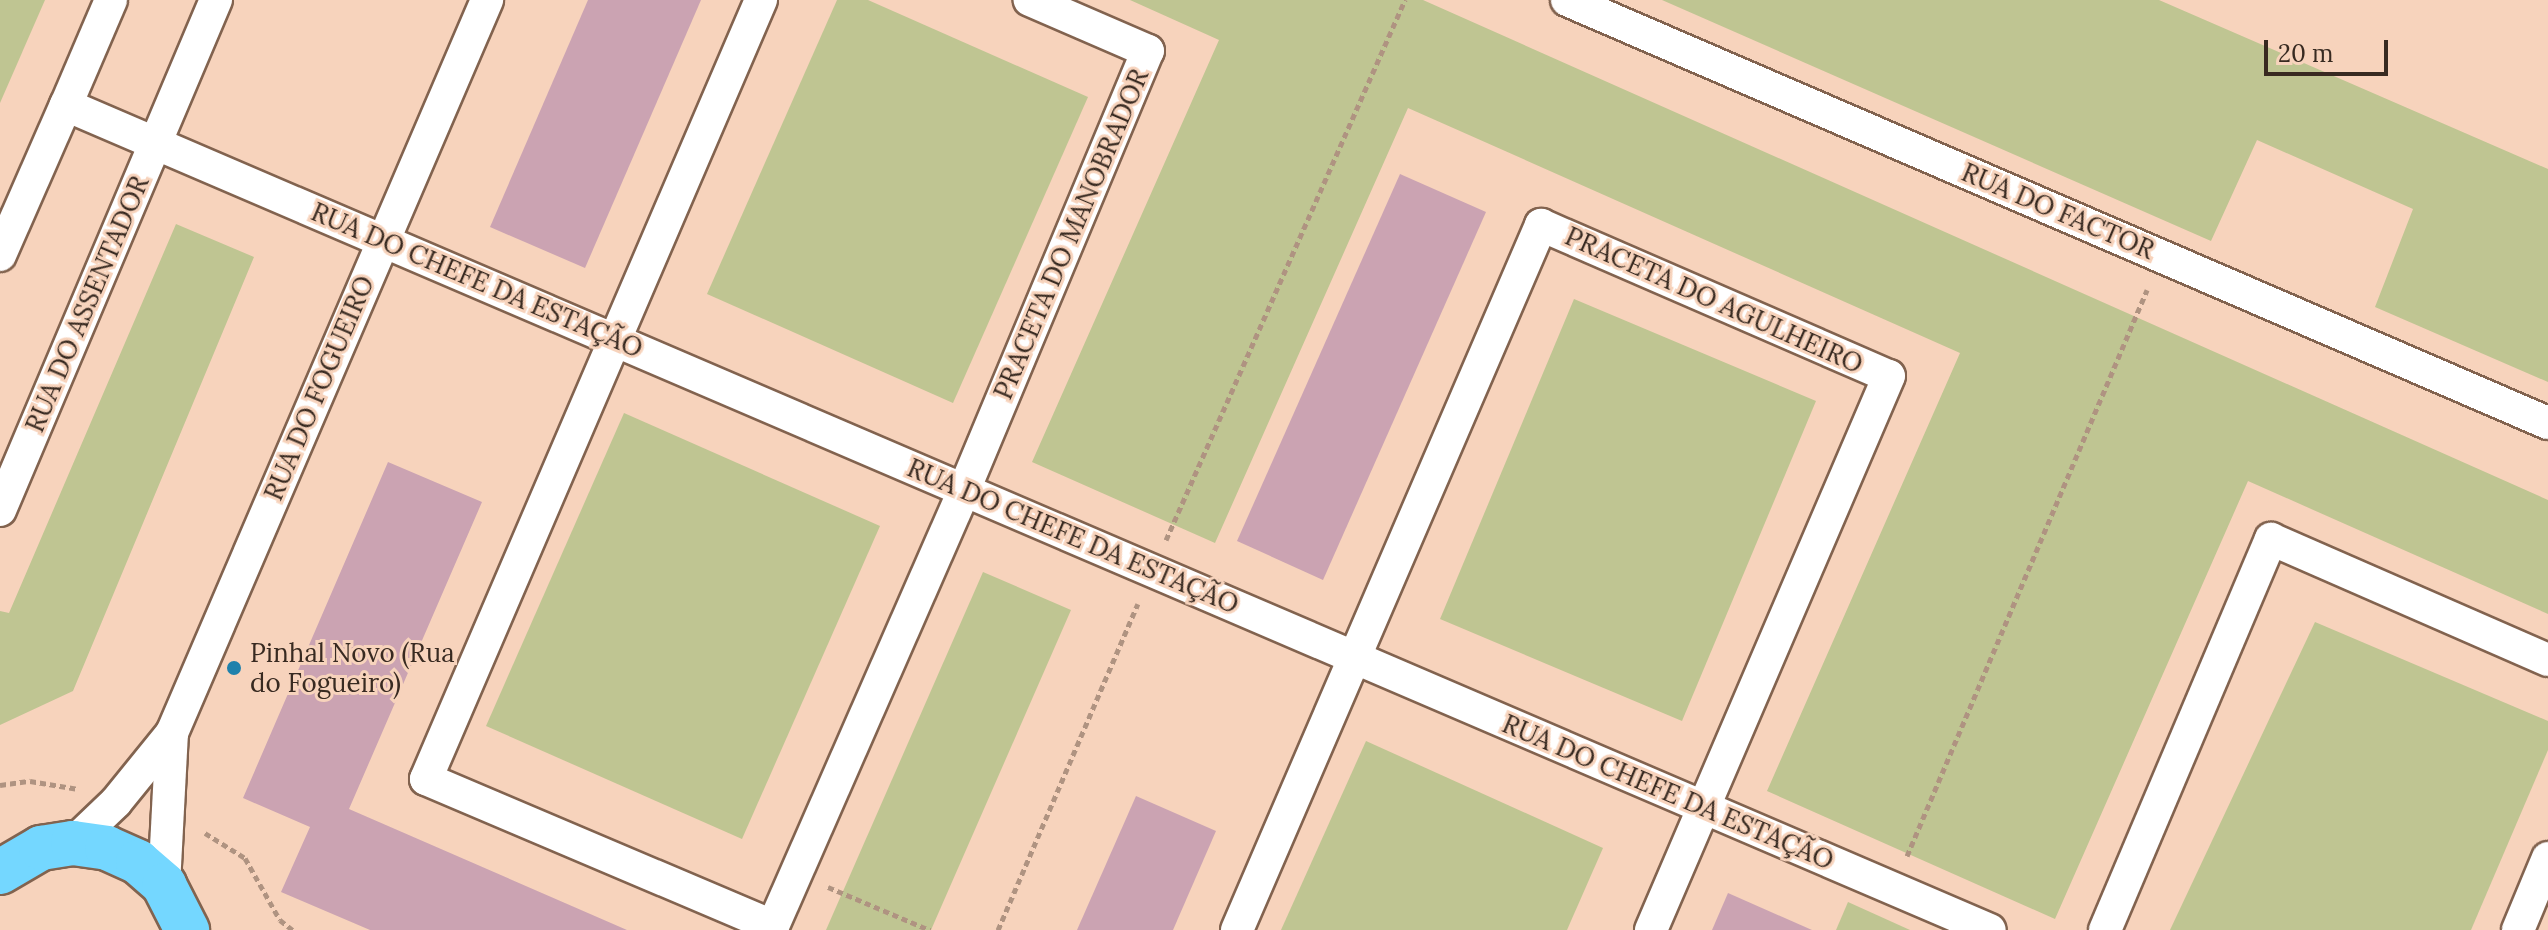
<!DOCTYPE html>
<meta charset="utf-8">
<style>
body{margin:0}
#map{position:relative;width:2548px;height:930px;overflow:hidden;background:#f7d3bc;font-family:Lora,serif}
div>[style]{position:absolute}
.green>*{inset:0;background:#bfc592}
.building>*{inset:0;background:#cba3b2}
.path>*{height:5px;margin-top:-2.5px;transform-origin:0;background:repeating-linear-gradient(90deg,#af9381 0 6px,transparent 0 10px)}
.roads{filter:drop-shadow(2px 0 #82634f) drop-shadow(-2px 0 #82634f) drop-shadow(0 2px #82634f) drop-shadow(0 -2px #82634f)}
.minor>*{height:32px;margin:-16px;padding:0 16px;transform-origin:16px;border-radius:16px;background:#fff}
.primary>*{height:44px;margin:-22px;padding:0 22px;transform-origin:22px;border-radius:22px;background:#74d7ff}
.dots>*{width:22px;height:22px;translate:-50% -50%;box-sizing:border-box;border:4px solid #f7d3bc;border-radius:50%}
span{translate:-50% -50%;white-space:nowrap;text-align:center;line-height:1.15;-webkit-text-stroke:6px #f7d3bc;paint-order:stroke}
.street-label{font-size:26px;color:#382a21}
.poi-label{font-size:26px;color:#382a21}
.left{translate:0 -50%;text-align:left}
.scale{position:absolute;left:2264px;top:40px;width:124px;height:36px;box-sizing:border-box;border:4px solid #382a21;border-top:0;padding-left:10px;font-size:24px;line-height:28px;white-space:nowrap;color:#382a21;-webkit-text-stroke:6px #f7d3bc;paint-order:stroke}
</style>
<div id="map">
<div class="green">
<i style="clip-path:polygon(0 0,45px 0,0 103px)"></i>
<i style="clip-path:polygon(837px 0,868px 0,1088px 97px,953px 403px,707px 294px)"></i>
<i style="clip-path:polygon(1130px 0,1423px 0,2548px 500px,2548px 614px,2248px 481px,2055px 919px,1767px 791px,1960px 353px,1408px 108px,1215px 543px,1032px 462px,1219px 40px)"></i>
<i style="clip-path:polygon(1662px 0,2159px 0,2548px 169px,2548px 382px,2375px 307px,2413px 209px,2257px 140px,2211px 241px)"></i>
<i style="clip-path:polygon(176px 224px,254px 257px,73px 691px,0 725px,0 611px,9px 613px)"></i>
<i style="clip-path:polygon(1574px 299px,1816px 401px,1682px 721px,1440px 619px)"></i>
<i style="clip-path:polygon(624px 413px,880px 526px,742px 839px,486px 726px)"></i>
<i style="clip-path:polygon(983px 572px,1071px 610px,931px 930px,826px 930px)"></i>
<i style="clip-path:polygon(2315px 622px,2548px 721px,2548px 750px,2471px 930px,2170px 930px)"></i>
<i style="clip-path:polygon(1366px 741px,1603px 848px,1567px 930px,1281px 930px)"></i>
<i style="clip-path:polygon(1848px 902px,1910px 930px,1836px 930px)"></i>
</div>
<div class="building">
<i style="clip-path:polygon(588px 0,701px 0,585px 268px,490px 227px)"></i>
<i style="clip-path:polygon(1400px 174px,1486px 212px,1323px 580px,1237px 541px)"></i>
<i style="clip-path:polygon(388px 462px,482px 502px,349px 809px,627px 930px,370px 930px,281px 892px,310px 827px,243px 798px)"></i>
<i style="clip-path:polygon(1136px 796px,1216px 831px,1173px 930px,1077px 930px)"></i>
<i style="clip-path:polygon(1728px 893px,1812px 930px,1712px 930px)"></i>
</div>
<div class="path">
<i style="left:1166px;top:540px;width:591px;rotate:-66.13deg"></i>
<i style="left:0;top:785px;width:30px;rotate:-8deg"></i>
<i style="left:30px;top:781px;width:49px;rotate:9.5deg"></i>
<i style="left:205px;top:833px;width:47px;rotate:32deg"></i>
<i style="left:245px;top:858px;width:71px;rotate:60.6deg"></i>
<i style="left:280px;top:920px;width:16px;rotate:38deg"></i>
<i style="left:1907px;top:856px;width:615px;rotate:-67.02deg"></i>
<i style="left:828px;top:887px;width:111px;rotate:22.9deg"></i>
<i style="left:998px;top:930px;width:355px;rotate:-66.8deg"></i>
</div>
<div class="roads">
<div class="minor">
<i style="left:761px;top:0;width:848px;rotate:113.27deg"></i>
<i style="left:426px;top:779px;width:377px;rotate:23deg"></i>
<i style="left:773px;top:926px;width:476px;rotate:-66.3deg"></i>
<i style="left:964px;top:490px;width:476px;rotate:-67.3deg"></i>
<i style="left:1148px;top:51px;width:129px;rotate:-156.6deg"></i>
<i style="left:1567px;top:0;width:1068px;rotate:23.33deg"></i>
<i style="left:66px;top:105px;width:114px;rotate:-66.8deg"></i>
<i style="left:0;top:255px;width:164px;rotate:-66.3deg"></i>
<i style="left:66px;top:105px;width:2093px;rotate:23.21deg"></i>
<i style="left:0;top:510px;width:554px;rotate:-67.05deg"></i>
<i style="left:73px;top:843px;width:59px;rotate:-43.6deg"></i>
<i style="left:116px;top:802px;width:89px;rotate:-50.9deg"></i>
<i style="left:172px;top:733px;width:798px;rotate:-66.74deg"></i>
<i style="left:164px;top:885px;width:152px;rotate:-87deg"></i>
<i style="left:1237px;top:930px;width:768px;rotate:-66.67deg"></i>
<i style="left:1541px;top:225px;width:379px;rotate:23.5deg"></i>
<i style="left:1889px;top:376px;width:603px;rotate:113.25deg"></i>
<i style="left:2105px;top:930px;width:425px;rotate:-67deg"></i>
<i style="left:2271px;top:539px;width:302px;rotate:23.6deg"></i>
<i style="left:2518px;top:930px;width:78px;rotate:-67.4deg"></i>
</div>
<div class="primary">
<i style="left:0;top:872px;width:48px;rotate:-30.3deg"></i>
<i style="left:41px;top:848px;width:32px;rotate:-9deg"></i>
<i style="left:73px;top:843px;width:34px;rotate:8deg"></i>
<i style="left:107px;top:848px;width:34px;rotate:24deg"></i>
<i style="left:138px;top:862px;width:35px;rotate:41deg"></i>
<i style="left:164px;top:885px;width:51px;rotate:62.9deg"></i>
</div>
</div>
<div class="dots">
<i style="left:234px;top:668px;background:#1f81ac"></i>
</div>
<div class="street-label">
<span style="left:2058px;top:211px;rotate:23deg">RUA DO FACTOR</span>
<span style="left:1071px;top:234px;rotate:-67deg">PRACETA DO MANOBRADOR</span>
<span style="left:477px;top:280px;rotate:23deg">RUA DO CHEFE DA ESTAÇÃO</span>
<span style="left:1714px;top:300px;rotate:24deg">PRACETA DO AGULHEIRO</span>
<span style="left:87px;top:304px;rotate:-67deg">RUA DO ASSENTADOR</span>
<span style="left:319px;top:388px;rotate:-67deg">RUA DO FOGUEIRO</span>
<span style="left:1073px;top:536px;rotate:23deg">RUA DO CHEFE DA ESTAÇÃO</span>
<span style="left:1668px;top:792px;rotate:23deg">RUA DO CHEFE DA ESTAÇÃO</span>
</div>
<div class="poi-label">
<span class="left" style="left:250px;top:668px">Pinhal Novo (Rua<br>do Fogueiro)</span>
</div>
<div class="scale">20 m</div>
</div>
